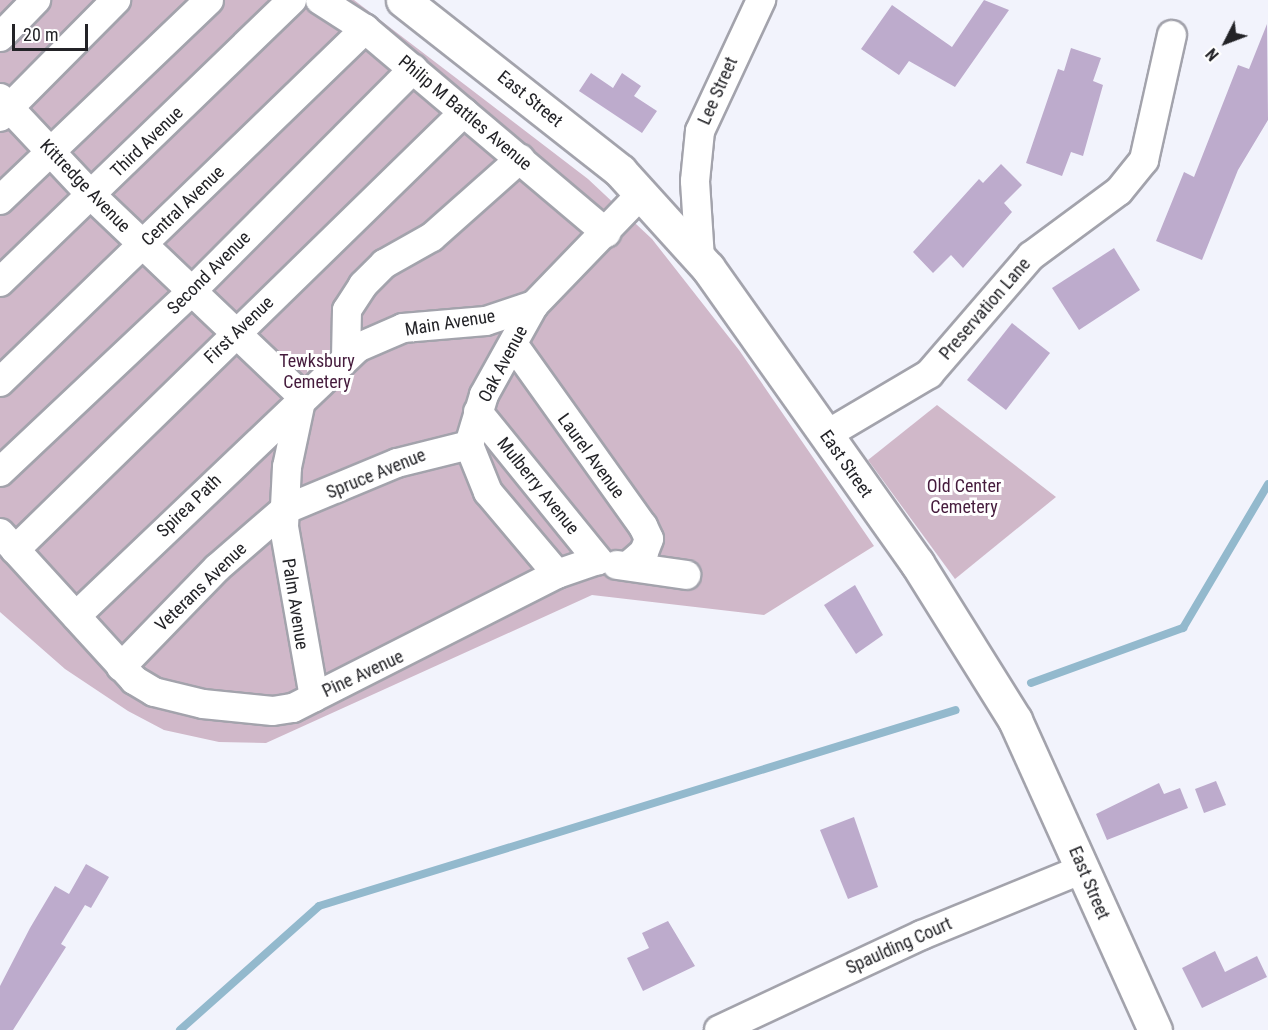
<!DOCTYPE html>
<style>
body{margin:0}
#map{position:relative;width:1268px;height:1030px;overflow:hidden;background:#f2f3fc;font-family:"Roboto Condensed",sans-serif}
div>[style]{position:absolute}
.green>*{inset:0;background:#d0b8c9}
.stream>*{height:8px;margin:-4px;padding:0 4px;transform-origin:4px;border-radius:4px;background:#93b9cd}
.building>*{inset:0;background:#bdabcc}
.roads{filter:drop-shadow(2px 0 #a3a3ac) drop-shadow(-2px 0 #a3a3ac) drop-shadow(0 2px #a3a3ac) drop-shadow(0 -2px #a3a3ac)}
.minor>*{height:28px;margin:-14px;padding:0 14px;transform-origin:14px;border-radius:14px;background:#fff}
.major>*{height:33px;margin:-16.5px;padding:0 16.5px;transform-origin:16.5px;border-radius:16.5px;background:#fff}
span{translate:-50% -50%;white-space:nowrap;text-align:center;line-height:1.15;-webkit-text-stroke:6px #fff;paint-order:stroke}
.street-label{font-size:18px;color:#232327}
.park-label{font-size:18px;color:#451b3c}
.north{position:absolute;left:1196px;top:12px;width:60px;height:60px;-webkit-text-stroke:4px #fff;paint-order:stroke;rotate:228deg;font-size:16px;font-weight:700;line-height:24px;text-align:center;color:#232327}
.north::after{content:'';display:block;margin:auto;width:21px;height:27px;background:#232327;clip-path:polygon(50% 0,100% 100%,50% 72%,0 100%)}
.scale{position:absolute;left:12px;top:24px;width:76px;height:27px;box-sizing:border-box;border:3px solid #232327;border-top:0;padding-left:8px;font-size:18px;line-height:21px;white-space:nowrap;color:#232327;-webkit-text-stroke:4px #fff;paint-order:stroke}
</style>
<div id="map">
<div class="green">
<i style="clip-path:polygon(0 0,354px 0,588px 179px,652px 239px,739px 350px,874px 546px,764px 615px,592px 595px,266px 743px,219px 742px,164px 730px,128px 711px,65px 669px,0 612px)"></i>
<i style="clip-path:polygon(937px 405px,1056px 497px,955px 579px,868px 460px)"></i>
</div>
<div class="stream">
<i style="left:1031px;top:683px;width:162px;rotate:-19.9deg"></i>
<i style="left:1183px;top:628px;width:167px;rotate:-59.4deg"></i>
<i style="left:180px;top:1030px;width:186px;rotate:-41.7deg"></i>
<i style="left:319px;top:906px;width:666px;rotate:-17.1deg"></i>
</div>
<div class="building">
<i style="clip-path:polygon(984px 0,1009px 10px,955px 87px,909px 61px,899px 75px,861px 49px,892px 5px,952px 47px)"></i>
<i style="clip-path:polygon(1267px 24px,1268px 120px,1238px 170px,1202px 260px,1156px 241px,1184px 172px,1194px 177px,1238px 65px,1249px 69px)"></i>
<i style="clip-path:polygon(1071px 48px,1101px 58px,1093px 81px,1103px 85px,1083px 156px,1071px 152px,1062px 176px,1026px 163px,1058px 69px,1064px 71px)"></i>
<i style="clip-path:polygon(591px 73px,613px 88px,622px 73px,641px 86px,634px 96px,657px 111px,642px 133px,579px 91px)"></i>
<i style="clip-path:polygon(1001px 164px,1022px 185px,1004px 203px,1012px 212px,963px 268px,951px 255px,933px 273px,913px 252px,979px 179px,983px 183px)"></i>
<i style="clip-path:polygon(1114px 248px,1140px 290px,1079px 330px,1052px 288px)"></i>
<i style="clip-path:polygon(1012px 323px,1050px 353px,1006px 410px,967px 380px)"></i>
<i style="clip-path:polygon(855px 585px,883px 635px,856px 654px,824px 605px)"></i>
<i style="clip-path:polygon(1216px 781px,1226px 805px,1204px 813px,1195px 789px)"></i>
<i style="clip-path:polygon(1159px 783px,1164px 794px,1180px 788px,1188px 808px,1107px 840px,1096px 814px)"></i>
<i style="clip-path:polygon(854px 817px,878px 887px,848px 899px,820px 830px)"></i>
<i style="clip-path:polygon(86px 864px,109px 877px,91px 908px,85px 905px,61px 944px,66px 947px,13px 1030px,0 1030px,0 986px,30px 928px,55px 886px,69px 894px)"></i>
<i style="clip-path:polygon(668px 921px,695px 966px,643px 991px,627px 958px,649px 948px,642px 933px)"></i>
<i style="clip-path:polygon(1215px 951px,1225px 972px,1257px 956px,1267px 977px,1202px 1008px,1182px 968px)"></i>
</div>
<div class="roads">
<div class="minor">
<i style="left:320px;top:0;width:54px;rotate:32.8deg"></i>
<i style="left:365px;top:29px;width:316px;rotate:40.2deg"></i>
<i style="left:0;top:37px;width:52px;rotate:-45.8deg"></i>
<i style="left:0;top:98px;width:134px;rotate:46.8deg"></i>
<i style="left:92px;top:196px;width:290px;rotate:43.6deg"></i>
<i style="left:0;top:117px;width:165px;rotate:-45.2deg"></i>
<i style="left:0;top:200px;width:289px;rotate:-43.7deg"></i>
<i style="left:700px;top:259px;width:78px;rotate:-93.7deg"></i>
<i style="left:695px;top:181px;width:50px;rotate:-84.3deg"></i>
<i style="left:700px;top:131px;width:145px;rotate:-65deg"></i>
<i style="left:0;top:282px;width:406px;rotate:-44deg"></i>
<i style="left:534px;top:305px;width:103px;rotate:119.1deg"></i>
<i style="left:484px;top:395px;width:52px;rotate:106.7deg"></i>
<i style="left:469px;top:445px;width:51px;rotate:68deg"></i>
<i style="left:488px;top:492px;width:107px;rotate:49.9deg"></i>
<i style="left:513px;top:344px;width:224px;rotate:54.5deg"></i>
<i style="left:643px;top:526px;width:14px;rotate:65deg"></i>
<i style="left:649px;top:539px;width:14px;rotate:111deg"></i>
<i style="left:644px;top:552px;width:21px;rotate:139deg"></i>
<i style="left:346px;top:358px;width:48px;rotate:-88.8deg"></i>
<i style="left:347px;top:310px;width:30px;rotate:-57deg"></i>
<i style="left:363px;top:285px;width:30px;rotate:-45deg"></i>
<i style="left:384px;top:264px;width:55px;rotate:-29.4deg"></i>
<i style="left:432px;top:237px;width:118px;rotate:-41.6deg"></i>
<i style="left:0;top:382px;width:508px;rotate:-44.04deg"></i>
<i style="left:302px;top:396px;width:73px;rotate:101.9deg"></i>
<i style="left:287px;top:467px;width:60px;rotate:92.9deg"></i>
<i style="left:284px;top:527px;width:173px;rotate:80deg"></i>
<i style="left:478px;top:412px;width:191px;rotate:51deg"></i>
<i style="left:826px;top:435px;width:120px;rotate:-30.6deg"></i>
<i style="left:929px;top:374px;width:156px;rotate:-49.2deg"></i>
<i style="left:1031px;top:256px;width:109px;rotate:-36.5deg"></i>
<i style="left:1119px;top:191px;width:40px;rotate:-51deg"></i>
<i style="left:1144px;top:160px;width:128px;rotate:-77.4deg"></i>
<i style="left:0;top:472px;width:262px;rotate:-43.3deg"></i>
<i style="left:191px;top:292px;width:315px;rotate:-45.1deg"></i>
<i style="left:0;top:533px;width:199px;rotate:47.6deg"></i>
<i style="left:134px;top:680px;width:23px;rotate:31deg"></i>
<i style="left:154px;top:692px;width:50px;rotate:13.8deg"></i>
<i style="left:203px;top:704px;width:70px;rotate:5.7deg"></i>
<i style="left:273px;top:711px;width:20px;rotate:-9deg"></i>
<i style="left:293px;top:708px;width:296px;rotate:-26.9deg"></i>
<i style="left:557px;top:574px;width:43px;rotate:-18.9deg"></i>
<i style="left:15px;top:550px;width:627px;rotate:-44.29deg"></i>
<i style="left:617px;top:565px;width:70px;rotate:8.2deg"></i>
<i style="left:76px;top:616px;width:388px;rotate:-43.6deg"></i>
<i style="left:357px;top:348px;width:50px;rotate:-23.5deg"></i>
<i style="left:403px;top:328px;width:83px;rotate:-4.8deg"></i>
<i style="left:486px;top:321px;width:51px;rotate:-18.4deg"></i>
<i style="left:534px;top:305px;width:156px;rotate:-46deg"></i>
<i style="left:121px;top:667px;width:138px;rotate:-45.9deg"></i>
<i style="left:217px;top:568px;width:89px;rotate:-40.9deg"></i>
<i style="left:284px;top:510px;width:122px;rotate:-22.6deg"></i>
<i style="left:397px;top:463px;width:74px;rotate:-14deg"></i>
<i style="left:719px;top:1030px;width:224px;rotate:-25.1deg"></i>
<i style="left:922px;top:935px;width:174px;rotate:-22.3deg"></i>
</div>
<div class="major">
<i style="left:403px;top:0;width:276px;rotate:38.2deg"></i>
<i style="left:620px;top:171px;width:131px;rotate:47.8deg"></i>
<i style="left:708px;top:268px;width:362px;rotate:54.7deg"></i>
<i style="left:917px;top:563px;width:185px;rotate:58deg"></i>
<i style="left:1015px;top:720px;width:340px;rotate:65.7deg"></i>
</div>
</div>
<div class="street-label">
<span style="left:718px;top:91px;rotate:-66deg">Lee Street</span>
<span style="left:530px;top:99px;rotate:39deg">East Street</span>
<span style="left:465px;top:113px;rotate:40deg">Philip M Battles Avenue</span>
<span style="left:147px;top:142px;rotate:-44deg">Third Avenue</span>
<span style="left:85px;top:186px;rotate:46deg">Kittredge Avenue</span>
<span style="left:183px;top:206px;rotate:-44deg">Central Avenue</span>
<span style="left:209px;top:273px;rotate:-45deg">Second Avenue</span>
<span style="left:985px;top:309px;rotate:-49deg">Preservation Lane</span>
<span style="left:450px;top:323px;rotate:-9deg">Main Avenue</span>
<span style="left:239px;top:330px;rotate:-44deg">First Avenue</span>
<span style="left:503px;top:364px;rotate:-62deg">Oak Avenue</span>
<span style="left:591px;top:456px;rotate:54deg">Laurel Avenue</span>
<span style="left:846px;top:464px;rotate:55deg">East Street</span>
<span style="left:376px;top:474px;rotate:-22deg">Spruce Avenue</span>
<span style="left:538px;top:486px;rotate:51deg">Mulberry Avenue</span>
<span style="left:189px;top:506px;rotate:-44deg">Spirea Path</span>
<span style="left:201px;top:587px;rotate:-44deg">Veterans Avenue</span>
<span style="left:295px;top:604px;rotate:81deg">Palm Avenue</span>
<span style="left:363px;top:674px;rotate:-25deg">Pine Avenue</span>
<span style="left:1089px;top:883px;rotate:67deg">East Street</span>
<span style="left:899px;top:946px;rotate:-24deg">Spaulding Court</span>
</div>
<div class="park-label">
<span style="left:317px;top:372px">Tewksbury<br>Cemetery</span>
<span style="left:964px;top:497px">Old Center<br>Cemetery</span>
</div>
<div class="north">N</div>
<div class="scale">20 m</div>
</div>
